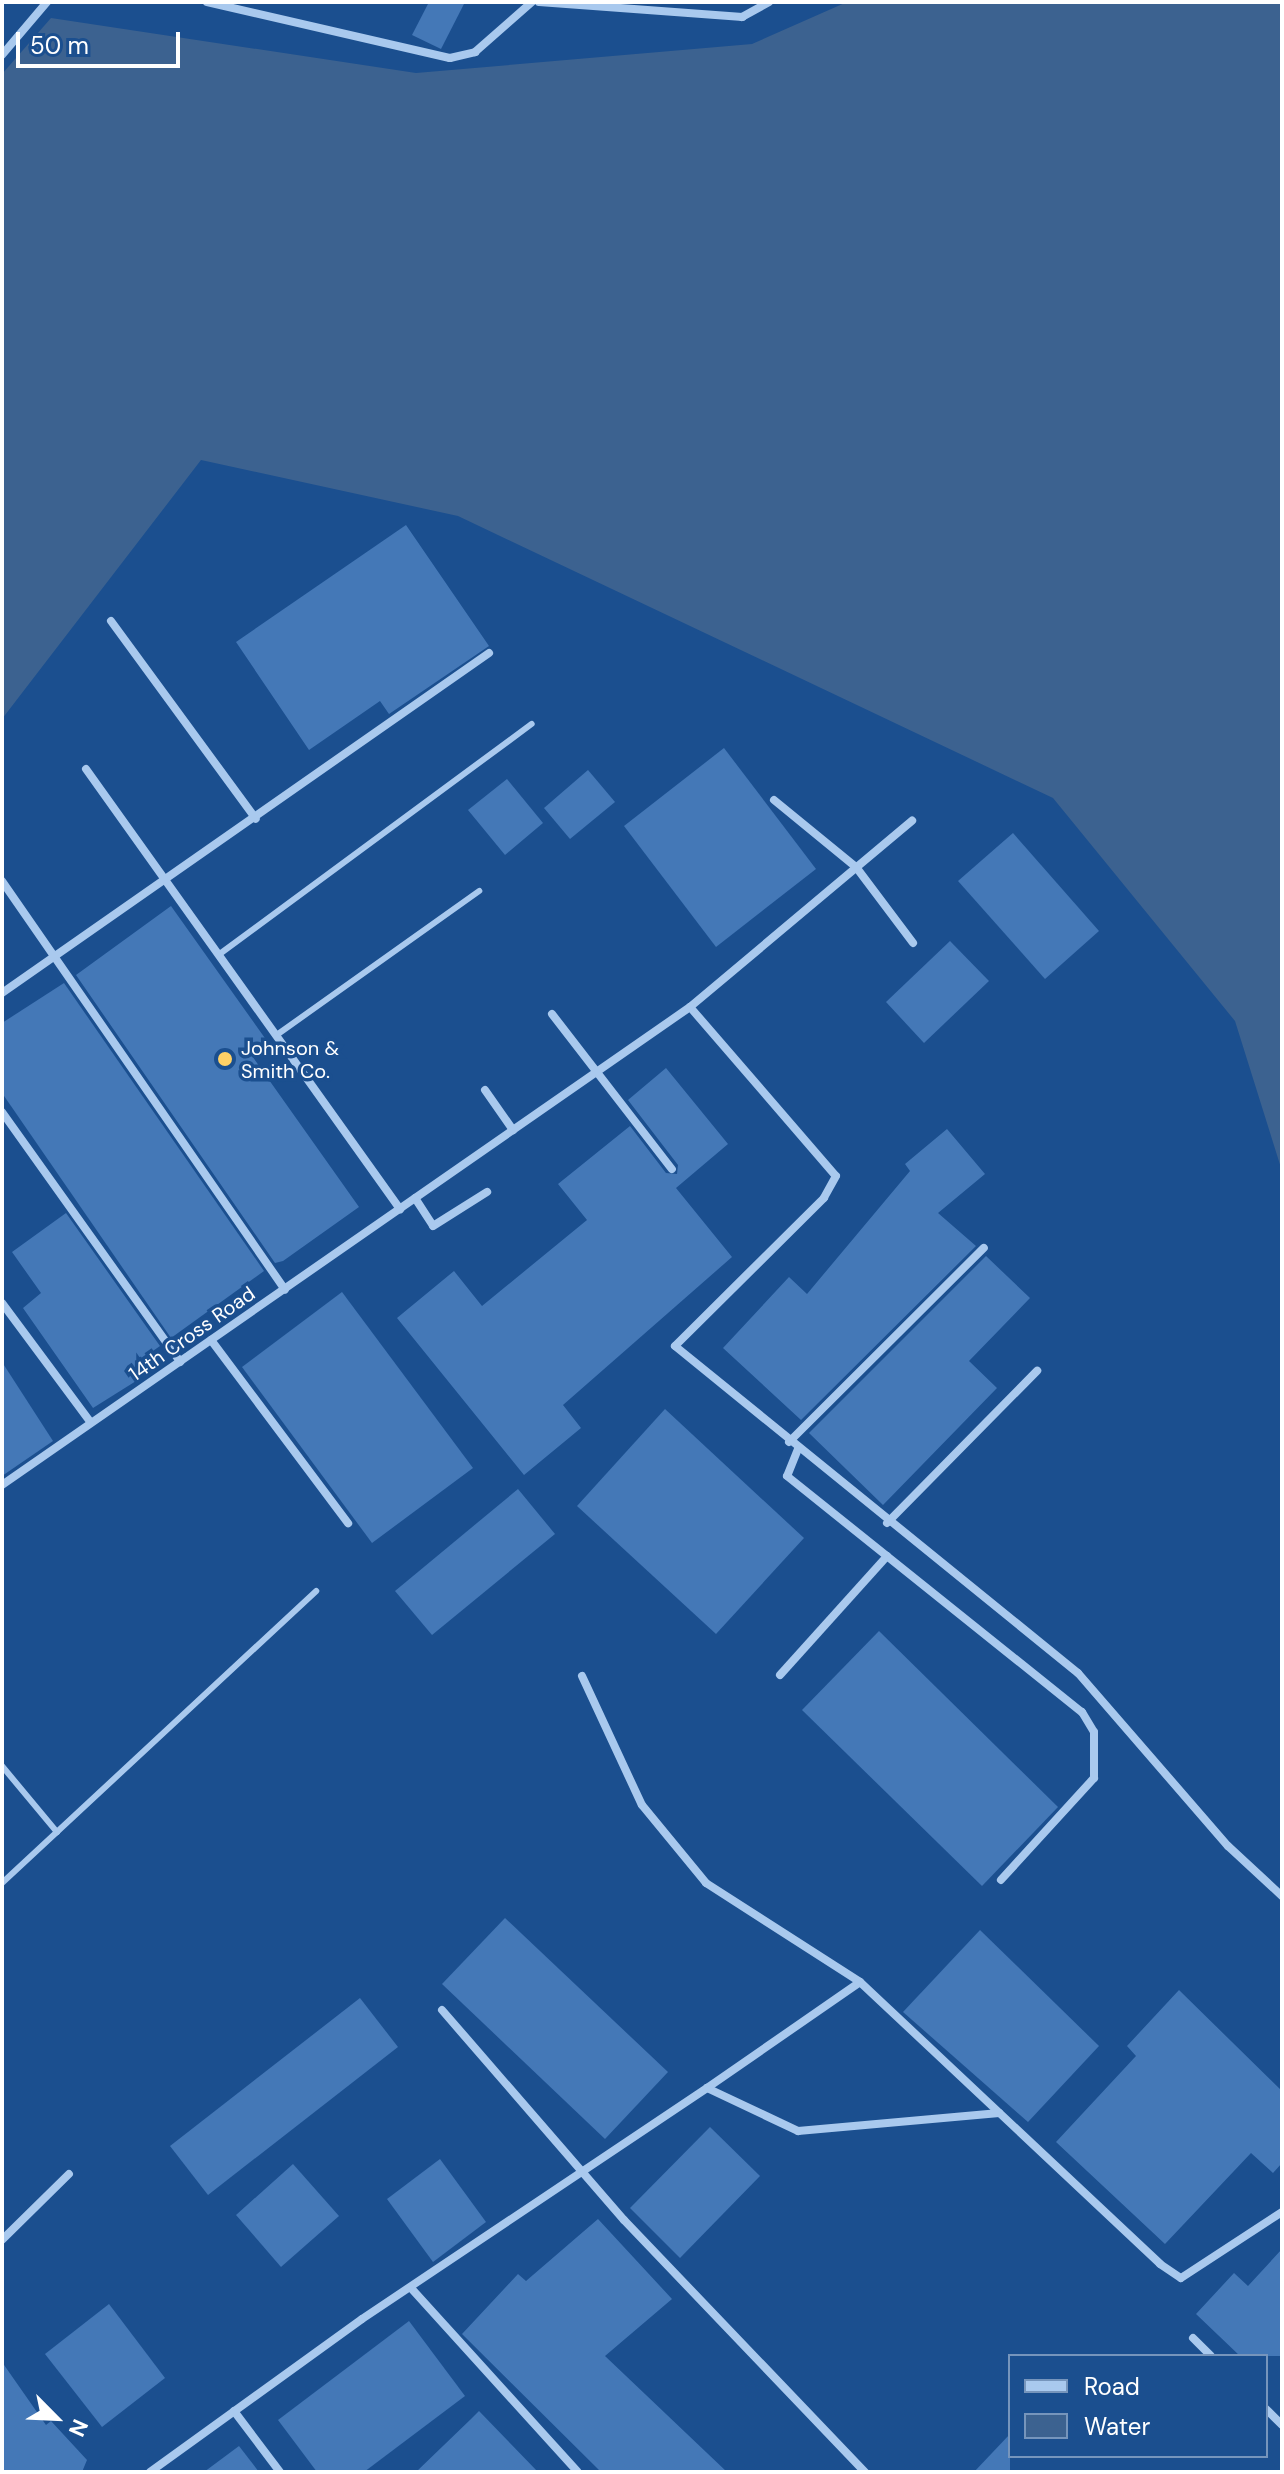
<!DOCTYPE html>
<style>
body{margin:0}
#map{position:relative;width:1284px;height:2474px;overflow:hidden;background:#1b4f8f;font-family:"DM Sans",sans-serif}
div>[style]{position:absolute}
.water>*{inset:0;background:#3c6290}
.building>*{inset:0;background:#4478b7}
.lane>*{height:6px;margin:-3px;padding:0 3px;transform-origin:3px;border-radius:3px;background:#a9c9ee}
.street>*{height:8px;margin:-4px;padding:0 4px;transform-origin:4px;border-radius:4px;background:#a9c9ee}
.dots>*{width:22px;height:22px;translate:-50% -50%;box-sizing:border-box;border:4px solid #1b4f8f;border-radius:50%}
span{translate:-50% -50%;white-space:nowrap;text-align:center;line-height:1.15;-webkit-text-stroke:7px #1b4f8f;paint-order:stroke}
.poi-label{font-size:20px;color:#fff}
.left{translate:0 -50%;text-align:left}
.street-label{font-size:20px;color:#fff}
.frame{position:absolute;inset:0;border:4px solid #fff;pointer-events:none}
.legend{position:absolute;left:1008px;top:2354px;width:260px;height:104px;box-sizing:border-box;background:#1b4f8f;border:2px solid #7695bc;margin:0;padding:10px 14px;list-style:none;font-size:24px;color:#fff}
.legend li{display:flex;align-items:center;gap:16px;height:40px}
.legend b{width:40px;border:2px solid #7695bc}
.north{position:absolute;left:16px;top:2378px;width:80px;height:80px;-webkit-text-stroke:6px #1b4f8f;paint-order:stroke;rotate:114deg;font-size:22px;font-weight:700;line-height:32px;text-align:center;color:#fff}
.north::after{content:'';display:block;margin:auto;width:28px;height:36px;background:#fff;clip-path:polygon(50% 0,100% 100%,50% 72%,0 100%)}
.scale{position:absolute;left:16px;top:32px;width:164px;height:36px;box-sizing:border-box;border:4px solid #fff;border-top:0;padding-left:10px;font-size:24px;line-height:28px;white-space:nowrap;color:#fff;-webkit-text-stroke:6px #1b4f8f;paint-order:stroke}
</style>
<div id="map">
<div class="water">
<i style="clip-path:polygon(847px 2px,1282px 2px,1282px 1171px,1235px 1021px,1053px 798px,458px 516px,201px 460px,2px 719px,2px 74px,51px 18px,416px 73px,752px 44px)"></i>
</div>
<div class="building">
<i style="clip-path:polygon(429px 2px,465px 2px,441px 49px,412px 35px)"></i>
<i style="clip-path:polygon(406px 525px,489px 646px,389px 714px,380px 701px,309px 750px,236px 642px)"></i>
<i style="clip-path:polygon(724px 748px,816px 869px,716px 947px,624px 826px)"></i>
<i style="clip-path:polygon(588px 770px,615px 802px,570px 839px,544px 808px)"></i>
<i style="clip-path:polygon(507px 779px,543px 823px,505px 855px,468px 810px)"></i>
<i style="clip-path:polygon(1013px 833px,1099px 931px,1045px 979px,958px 881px)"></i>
<i style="clip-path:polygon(171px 906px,267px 1041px,250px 1053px,359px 1207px,283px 1261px,275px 1263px,76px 975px)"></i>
<i style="clip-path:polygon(950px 941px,989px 981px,924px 1043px,886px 1002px)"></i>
<i style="clip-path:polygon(64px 983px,264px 1271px,171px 1338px,2px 1093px,2px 1023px)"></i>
<i style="clip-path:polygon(666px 1068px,728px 1144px,676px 1188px,732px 1257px,563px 1405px,581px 1428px,524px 1475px,397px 1318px,454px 1271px,482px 1306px,587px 1220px,558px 1184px,630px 1126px,666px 1173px,677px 1174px,678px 1165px,628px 1100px)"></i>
<i style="clip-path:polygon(947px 1129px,985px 1174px,938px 1213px,976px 1246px,801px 1420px,723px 1348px,789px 1277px,807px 1294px,910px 1171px,905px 1164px)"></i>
<i style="clip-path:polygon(66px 1213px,160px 1346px,150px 1353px,160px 1366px,93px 1408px,23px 1308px,41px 1293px,12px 1252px)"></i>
<i style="clip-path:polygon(986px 1256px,1030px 1298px,969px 1361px,997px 1388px,883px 1505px,809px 1433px)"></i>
<i style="clip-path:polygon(342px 1292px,473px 1468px,372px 1543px,242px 1367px)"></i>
<i style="clip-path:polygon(2px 1362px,53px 1441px,2px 1476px)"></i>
<i style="clip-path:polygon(665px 1409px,804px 1538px,716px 1634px,577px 1506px)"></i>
<i style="clip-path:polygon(518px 1489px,555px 1534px,432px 1635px,395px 1591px)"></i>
<i style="clip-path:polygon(879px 1631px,1058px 1807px,982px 1886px,802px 1710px)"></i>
<i style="clip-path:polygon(505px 1918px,668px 2072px,605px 2139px,442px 1984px)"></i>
<i style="clip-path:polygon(980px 1930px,1099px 2046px,1028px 2122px,903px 2012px)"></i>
<i style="clip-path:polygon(1179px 1990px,1282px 2091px,1282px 2163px,1273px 2173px,1251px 2153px,1165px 2244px,1056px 2142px,1136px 2056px,1127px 2046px)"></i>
<i style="clip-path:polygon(360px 1998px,398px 2047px,208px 2195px,170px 2146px)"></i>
<i style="clip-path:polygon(710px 2127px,760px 2176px,680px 2258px,630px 2208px)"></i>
<i style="clip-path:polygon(440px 2159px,486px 2222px,433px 2262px,387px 2199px)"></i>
<i style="clip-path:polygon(293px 2164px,339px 2216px,281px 2267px,236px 2215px)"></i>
<i style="clip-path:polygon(598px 2219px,672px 2299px,605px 2356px,727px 2472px,601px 2472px,462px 2334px,518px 2274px,526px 2281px)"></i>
<i style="clip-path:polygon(1282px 2249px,1282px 2356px,1240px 2356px,1196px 2314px,1234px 2273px,1248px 2286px)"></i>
<i style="clip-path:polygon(109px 2304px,165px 2378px,102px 2427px,45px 2354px)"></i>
<i style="clip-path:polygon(409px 2321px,465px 2396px,364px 2472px,317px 2472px,278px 2420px)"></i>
<i style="clip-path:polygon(2px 2362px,46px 2425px,51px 2421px,87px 2460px,82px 2472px,2px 2472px)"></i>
<i style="clip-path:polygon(479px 2411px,538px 2472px,416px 2472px,471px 2419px)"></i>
<i style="clip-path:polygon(1010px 2434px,1010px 2472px,974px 2472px)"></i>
<i style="clip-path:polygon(239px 2446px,259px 2472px,204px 2472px)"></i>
</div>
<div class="lane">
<i style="left:221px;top:953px;width:386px;rotate:-36.4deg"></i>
<i style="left:278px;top:1034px;width:247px;rotate:-35.4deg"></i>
<i style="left:2px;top:1766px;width:86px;rotate:50.2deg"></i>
<i style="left:2px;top:1883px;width:429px;rotate:-42.9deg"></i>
</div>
<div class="street">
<i style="left:207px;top:2px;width:249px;rotate:13deg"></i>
<i style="left:450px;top:58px;width:26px;rotate:-13deg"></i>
<i style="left:475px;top:52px;width:76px;rotate:-41.3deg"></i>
<i style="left:539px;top:2px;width:204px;rotate:4.2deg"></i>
<i style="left:742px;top:17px;width:31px;rotate:-29deg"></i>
<i style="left:2px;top:55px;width:70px;rotate:-49.7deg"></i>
<i style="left:111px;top:621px;width:245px;rotate:53.8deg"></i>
<i style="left:86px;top:769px;width:541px;rotate:54.49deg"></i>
<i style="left:774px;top:800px;width:106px;rotate:39.3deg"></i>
<i style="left:856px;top:867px;width:95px;rotate:53.1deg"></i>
<i style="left:2px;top:881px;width:497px;rotate:55.3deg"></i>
<i style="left:2px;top:993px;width:594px;rotate:-34.92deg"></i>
<i style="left:690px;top:1007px;width:223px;rotate:49.2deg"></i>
<i style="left:836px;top:1176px;width:25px;rotate:119deg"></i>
<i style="left:824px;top:1198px;width:210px;rotate:135.2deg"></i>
<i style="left:675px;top:1346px;width:519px;rotate:39.06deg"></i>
<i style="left:1078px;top:1673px;width:229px;rotate:49.1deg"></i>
<i style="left:1228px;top:1846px;width:74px;rotate:42.8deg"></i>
<i style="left:552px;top:1014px;width:196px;rotate:52.3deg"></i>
<i style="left:485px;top:1090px;width:49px;rotate:55deg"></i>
<i style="left:2px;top:1112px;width:307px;rotate:54.5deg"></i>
<i style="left:415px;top:1198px;width:33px;rotate:57deg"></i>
<i style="left:433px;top:1226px;width:64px;rotate:-32.2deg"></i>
<i style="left:2px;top:1303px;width:149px;rotate:53.4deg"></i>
<i style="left:211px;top:1340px;width:229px;rotate:53.2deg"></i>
<i style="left:789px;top:1442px;width:275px;rotate:-44.9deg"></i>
<i style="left:798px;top:1449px;width:29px;rotate:112deg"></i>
<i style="left:787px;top:1476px;width:378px;rotate:38.7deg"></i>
<i style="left:1082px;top:1712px;width:23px;rotate:59deg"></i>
<i style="left:1094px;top:1732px;width:46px;rotate:90deg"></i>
<i style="left:1094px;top:1778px;width:138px;rotate:132.4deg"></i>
<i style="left:2px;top:1485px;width:838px;rotate:-34.79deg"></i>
<i style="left:690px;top:1007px;width:290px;rotate:-40deg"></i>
<i style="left:887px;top:1523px;width:214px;rotate:-45.4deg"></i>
<i style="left:780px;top:1675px;width:160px;rotate:-48deg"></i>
<i style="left:582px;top:1676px;width:142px;rotate:65.1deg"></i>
<i style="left:642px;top:1805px;width:101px;rotate:50.6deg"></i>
<i style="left:706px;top:1883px;width:183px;rotate:32.7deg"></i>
<i style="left:860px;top:1982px;width:412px;rotate:43.2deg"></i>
<i style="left:1160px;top:2264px;width:25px;rotate:34deg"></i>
<i style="left:1181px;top:2278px;width:121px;rotate:-33.2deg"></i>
<i style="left:442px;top:2010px;width:278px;rotate:49.1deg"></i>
<i style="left:624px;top:2220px;width:349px;rotate:46.3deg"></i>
<i style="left:707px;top:2088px;width:186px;rotate:-34.7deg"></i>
<i style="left:2px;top:2240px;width:94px;rotate:-44.6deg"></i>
<i style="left:411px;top:2288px;width:248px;rotate:47.8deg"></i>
<i style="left:1193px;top:2338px;width:25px;rotate:45deg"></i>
<i style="left:1266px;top:2409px;width:23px;rotate:45deg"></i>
<i style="left:234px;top:2411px;width:76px;rotate:53deg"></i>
<i style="left:150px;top:2472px;width:261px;rotate:-35.8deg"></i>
<i style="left:362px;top:2319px;width:415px;rotate:-33.8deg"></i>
<i style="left:707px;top:2088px;width:101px;rotate:25.3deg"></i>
<i style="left:798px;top:2131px;width:202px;rotate:-5.1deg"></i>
</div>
<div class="dots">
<i style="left:225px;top:1059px;background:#ffd166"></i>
</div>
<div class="poi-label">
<span class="left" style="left:241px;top:1060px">Johnson &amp;<br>Smith Co.</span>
</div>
<div class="street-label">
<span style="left:192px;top:1334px;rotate:-35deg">14th Cross Road</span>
</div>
<div class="frame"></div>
<ul class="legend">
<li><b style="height:10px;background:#a9c9ee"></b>Road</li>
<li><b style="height:22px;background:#3c6290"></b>Water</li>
</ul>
<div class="north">N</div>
<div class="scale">50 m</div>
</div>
